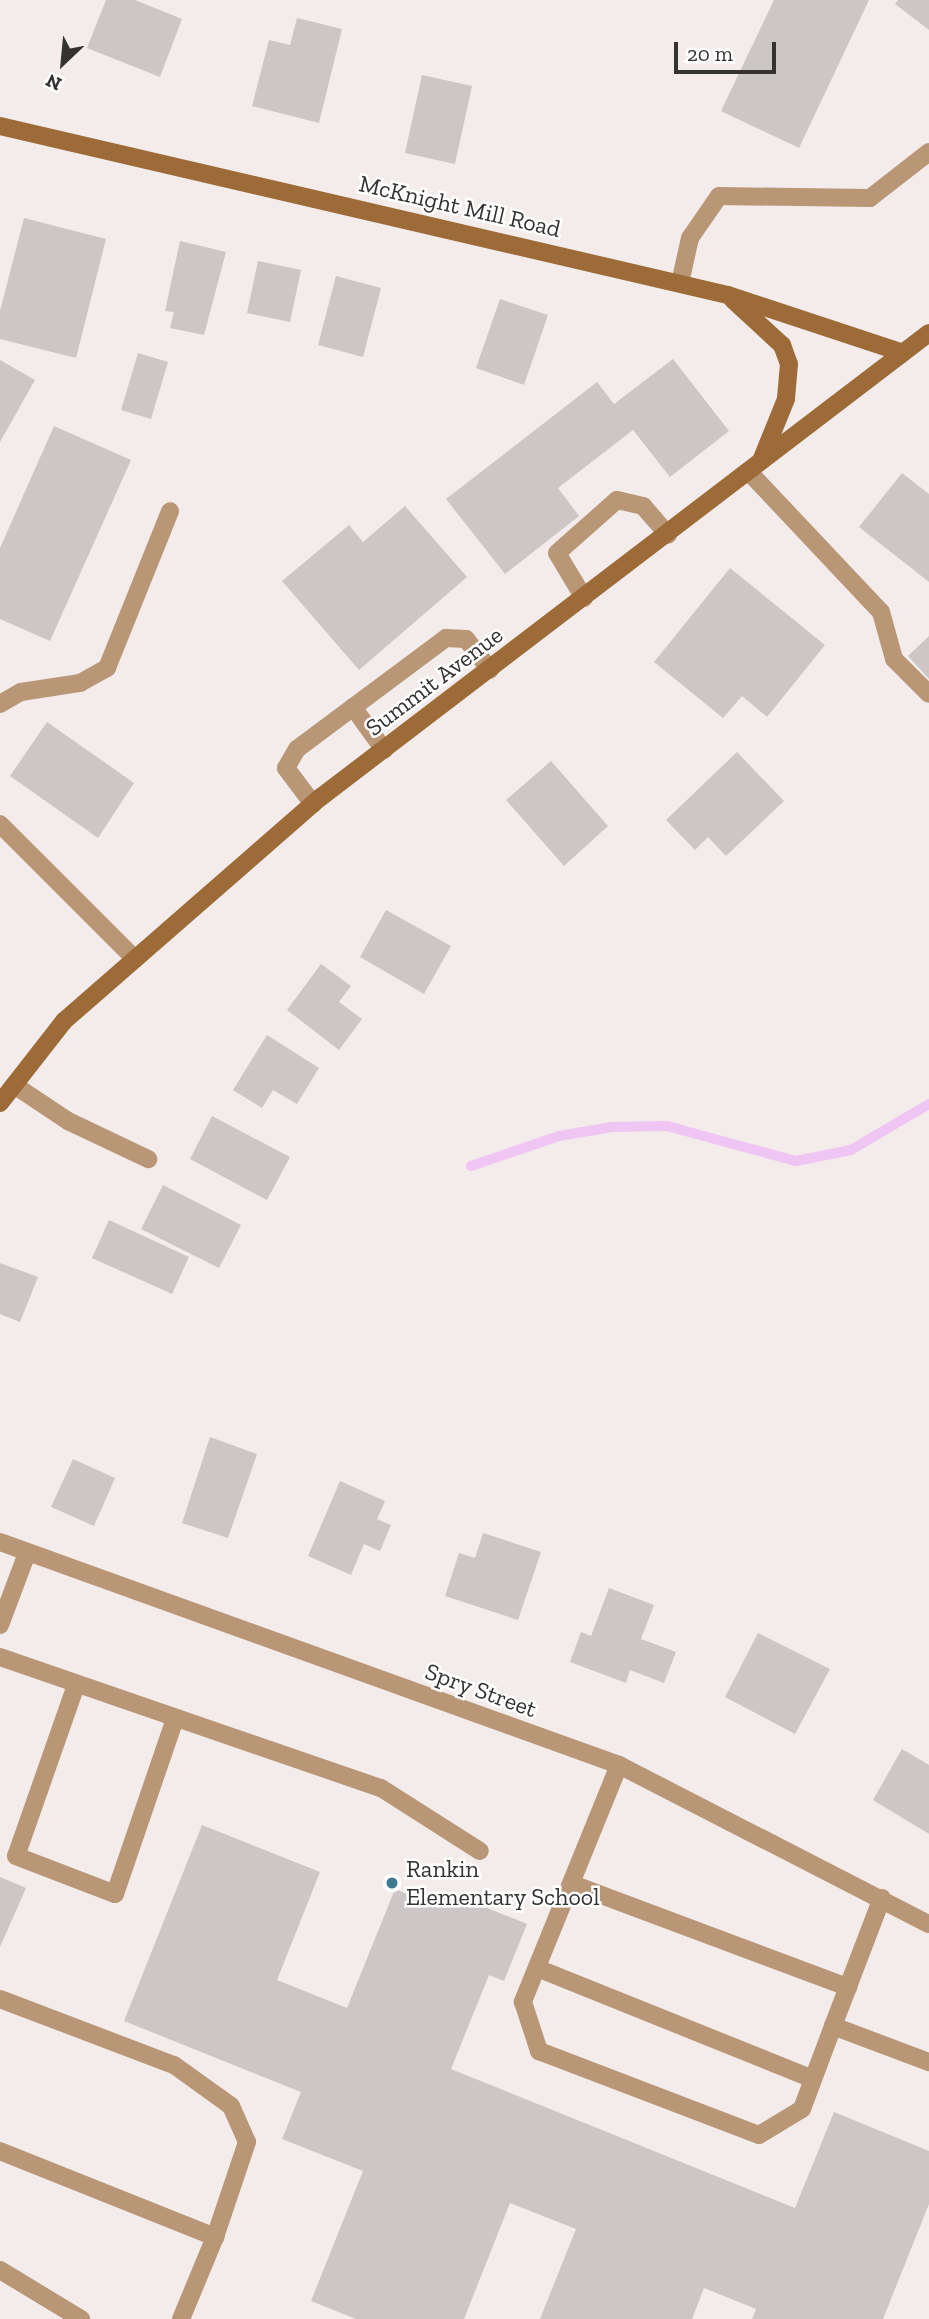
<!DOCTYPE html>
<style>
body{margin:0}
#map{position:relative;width:929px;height:2319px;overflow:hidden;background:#f3eceb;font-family:"Zilla Slab",serif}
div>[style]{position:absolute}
.stream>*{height:10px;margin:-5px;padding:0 5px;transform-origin:5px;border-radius:5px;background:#efc5f3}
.building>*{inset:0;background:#ccc6c7}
.lane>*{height:18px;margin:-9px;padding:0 9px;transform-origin:9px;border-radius:9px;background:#b99676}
.street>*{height:18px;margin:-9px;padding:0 9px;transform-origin:9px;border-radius:9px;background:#b99676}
.secondary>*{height:18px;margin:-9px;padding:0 9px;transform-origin:9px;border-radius:9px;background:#9d6b38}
.dots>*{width:19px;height:19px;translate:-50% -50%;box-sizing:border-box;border:4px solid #fff;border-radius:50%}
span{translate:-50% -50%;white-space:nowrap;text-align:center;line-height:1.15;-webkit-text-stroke:5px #fff;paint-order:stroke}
.street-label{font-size:24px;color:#353232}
.poi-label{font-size:24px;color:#353232}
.left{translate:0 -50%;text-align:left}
.north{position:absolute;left:28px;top:28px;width:70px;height:70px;-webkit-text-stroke:5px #fff;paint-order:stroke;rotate:206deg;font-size:19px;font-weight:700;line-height:28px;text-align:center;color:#353232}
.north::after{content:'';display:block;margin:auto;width:24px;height:32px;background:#353232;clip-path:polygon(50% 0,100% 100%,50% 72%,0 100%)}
.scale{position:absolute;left:674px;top:42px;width:102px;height:32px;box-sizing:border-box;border:4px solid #353232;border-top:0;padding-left:9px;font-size:21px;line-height:24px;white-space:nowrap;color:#353232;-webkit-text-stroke:5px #fff;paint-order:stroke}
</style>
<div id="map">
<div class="stream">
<i style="left:471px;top:1166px;width:93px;rotate:-18.8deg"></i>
<i style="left:559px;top:1136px;width:54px;rotate:-9.6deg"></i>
<i style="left:612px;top:1127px;width:55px;rotate:-1deg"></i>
<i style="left:667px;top:1126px;width:134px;rotate:15.2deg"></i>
<i style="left:796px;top:1161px;width:56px;rotate:-11.3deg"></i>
<i style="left:851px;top:1150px;width:91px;rotate:-30.5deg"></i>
</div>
<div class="building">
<i style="clip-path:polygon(106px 0,135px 0,182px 19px,160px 77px,87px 48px)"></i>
<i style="clip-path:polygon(774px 0,869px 0,799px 148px,721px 111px)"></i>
<i style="clip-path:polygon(898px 0,929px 0,929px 30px,895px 4px)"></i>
<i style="clip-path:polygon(297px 18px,342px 29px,319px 123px,252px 106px,269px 40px,290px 45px)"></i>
<i style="clip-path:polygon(422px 75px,472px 86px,455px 164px,405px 153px)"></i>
<i style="clip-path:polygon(24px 218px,106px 239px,76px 358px,0 339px,0 311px)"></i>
<i style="clip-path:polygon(180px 241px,226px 252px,204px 335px,170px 328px,174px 312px,165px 311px)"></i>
<i style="clip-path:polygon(258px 261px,301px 270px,290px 322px,247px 313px)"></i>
<i style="clip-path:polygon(336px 276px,381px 288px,363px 357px,318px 345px)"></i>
<i style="clip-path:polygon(500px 299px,548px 315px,524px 385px,476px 368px)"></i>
<i style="clip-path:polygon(138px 353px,168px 362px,151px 419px,121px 410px)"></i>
<i style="clip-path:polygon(673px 359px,729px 431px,670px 477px,633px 430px,558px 488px,579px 516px,505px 574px,446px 499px,597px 382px,614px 404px)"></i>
<i style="clip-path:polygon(0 360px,35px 380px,0 442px)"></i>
<i style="clip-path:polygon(54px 426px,131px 460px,50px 641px,0 619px,0 548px)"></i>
<i style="clip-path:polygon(902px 473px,929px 494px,929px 582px,859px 527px)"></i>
<i style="clip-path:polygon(405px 506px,467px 577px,359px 670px,282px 581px,349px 525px,363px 542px)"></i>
<i style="clip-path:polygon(730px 568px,825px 645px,767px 717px,742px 696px,723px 718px,654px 662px)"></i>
<i style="clip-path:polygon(929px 636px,929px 679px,908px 656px)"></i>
<i style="clip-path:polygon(47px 722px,134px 783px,98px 838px,10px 776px)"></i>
<i style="clip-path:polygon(737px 752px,784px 801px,726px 856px,708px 837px,695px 850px,666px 820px)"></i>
<i style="clip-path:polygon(551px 761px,608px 826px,564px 866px,506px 800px)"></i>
<i style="clip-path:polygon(386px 910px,451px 946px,424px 994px,360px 957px)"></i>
<i style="clip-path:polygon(321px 964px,351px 986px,339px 1002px,362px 1019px,339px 1050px,287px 1010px)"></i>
<i style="clip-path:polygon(267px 1035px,319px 1068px,297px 1104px,273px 1090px,262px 1108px,233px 1090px)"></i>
<i style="clip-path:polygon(212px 1116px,290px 1157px,267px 1200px,190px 1159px)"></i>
<i style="clip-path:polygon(163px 1185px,241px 1225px,219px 1268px,141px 1229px)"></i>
<i style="clip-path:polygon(109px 1220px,189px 1257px,172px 1294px,92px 1258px)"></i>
<i style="clip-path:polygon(0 1263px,38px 1277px,20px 1322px,0 1314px)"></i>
<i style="clip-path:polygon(210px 1437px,257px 1454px,228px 1538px,182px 1523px)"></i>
<i style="clip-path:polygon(73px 1459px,115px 1478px,94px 1526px,51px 1507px)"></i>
<i style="clip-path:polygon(340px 1481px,385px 1501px,377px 1519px,391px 1525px,380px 1551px,364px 1544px,351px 1575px,308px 1556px)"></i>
<i style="clip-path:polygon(483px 1533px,541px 1552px,518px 1620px,445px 1596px,459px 1553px,475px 1558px)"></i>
<i style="clip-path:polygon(609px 1588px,654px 1605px,641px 1639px,676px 1652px,664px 1683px,630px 1670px,626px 1683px,570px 1662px,581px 1632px,591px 1636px)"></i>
<i style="clip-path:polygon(758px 1633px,830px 1669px,795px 1734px,725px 1697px)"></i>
<i style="clip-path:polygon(902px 1749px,929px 1765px,929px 1834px,873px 1800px)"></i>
<i style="clip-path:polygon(202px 1825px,320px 1872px,277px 1980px,347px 2008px,395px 1889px,439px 1907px,445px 1891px,527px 1924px,504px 1981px,489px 1975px,451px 2069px,795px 2208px,834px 2112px,929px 2151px,929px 2204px,883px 2319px,752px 2319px,756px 2309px,704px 2288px,692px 2319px,540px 2319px,576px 2229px,510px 2203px,464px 2319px,356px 2319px,311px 2301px,363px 2171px,282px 2139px,301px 2092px,124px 2021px)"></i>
<i style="clip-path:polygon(0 1877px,26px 1888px,0 1947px)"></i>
</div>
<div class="lane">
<i style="left:680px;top:283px;width:46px;rotate:-77.5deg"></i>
<i style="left:690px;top:238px;width:51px;rotate:-55.4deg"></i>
<i style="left:719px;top:196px;width:151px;rotate:0.8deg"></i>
<i style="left:870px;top:198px;width:75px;rotate:-37.9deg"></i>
<i style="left:749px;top:472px;width:192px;rotate:46.7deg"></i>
<i style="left:881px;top:612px;width:49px;rotate:74.5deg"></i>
<i style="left:894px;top:659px;width:49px;rotate:45deg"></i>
<i style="left:584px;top:598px;width:52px;rotate:-121deg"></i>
<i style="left:557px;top:553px;width:80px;rotate:-41.5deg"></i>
<i style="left:617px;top:500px;width:27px;rotate:13deg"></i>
<i style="left:643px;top:506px;width:38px;rotate:49deg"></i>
<i style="left:0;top:704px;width:24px;rotate:-30deg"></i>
<i style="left:21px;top:692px;width:60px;rotate:-8.7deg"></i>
<i style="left:80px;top:683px;width:31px;rotate:-29deg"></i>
<i style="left:107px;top:668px;width:169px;rotate:-68.1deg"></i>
<i style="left:353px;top:707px;width:53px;rotate:54.2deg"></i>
<i style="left:313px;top:804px;width:45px;rotate:-126.9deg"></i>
<i style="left:286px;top:768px;width:22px;rotate:-60deg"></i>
<i style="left:297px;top:749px;width:186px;rotate:-36.7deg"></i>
<i style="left:446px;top:638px;width:20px;rotate:3deg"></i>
<i style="left:466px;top:639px;width:39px;rotate:52deg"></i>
<i style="left:0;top:824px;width:191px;rotate:45deg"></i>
<i style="left:14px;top:1085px;width:65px;rotate:33.7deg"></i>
<i style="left:68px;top:1121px;width:89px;rotate:25.4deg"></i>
<i style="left:0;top:1625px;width:77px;rotate:-69.4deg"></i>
<i style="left:0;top:1657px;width:403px;rotate:19deg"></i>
<i style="left:381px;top:1788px;width:117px;rotate:32.5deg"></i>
<i style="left:76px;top:1685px;width:181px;rotate:109.3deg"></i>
<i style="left:16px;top:1856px;width:106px;rotate:21deg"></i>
<i style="left:115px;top:1894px;width:185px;rotate:-71.1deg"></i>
<i style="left:619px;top:1765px;width:256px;rotate:112.1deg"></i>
<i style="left:523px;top:2002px;width:52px;rotate:71.9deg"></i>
<i style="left:539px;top:2051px;width:235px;rotate:20.9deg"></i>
<i style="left:759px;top:2135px;width:50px;rotate:-31.2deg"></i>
<i style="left:802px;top:2109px;width:89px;rotate:-69.5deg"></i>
<i style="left:833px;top:2026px;width:103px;rotate:20.6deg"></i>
<i style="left:572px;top:1884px;width:295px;rotate:20.5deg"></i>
<i style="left:537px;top:1968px;width:297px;rotate:21.9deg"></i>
<i style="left:0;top:1999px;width:186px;rotate:20.8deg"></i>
<i style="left:174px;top:2065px;width:70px;rotate:35.7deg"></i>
<i style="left:231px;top:2106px;width:39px;rotate:66deg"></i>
<i style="left:247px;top:2142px;width:100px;rotate:108.6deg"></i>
<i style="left:833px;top:2026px;width:137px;rotate:-69.1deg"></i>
<i style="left:0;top:2151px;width:232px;rotate:21.8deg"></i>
<i style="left:215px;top:2237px;width:89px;rotate:112.5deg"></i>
<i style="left:0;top:2270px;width:95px;rotate:31.2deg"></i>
</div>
<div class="street">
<i style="left:0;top:1542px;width:658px;rotate:19.81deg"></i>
<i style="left:619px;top:1765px;width:348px;rotate:27.2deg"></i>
</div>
<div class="secondary">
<i style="left:0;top:126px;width:747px;rotate:13.07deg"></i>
<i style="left:728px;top:295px;width:184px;rotate:18.3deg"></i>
<i style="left:733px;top:300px;width:67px;rotate:42.6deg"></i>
<i style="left:782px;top:345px;width:20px;rotate:70deg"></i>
<i style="left:789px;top:364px;width:35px;rotate:95deg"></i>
<i style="left:786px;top:399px;width:67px;rotate:112deg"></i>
<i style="left:0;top:1103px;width:104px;rotate:-52deg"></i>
<i style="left:64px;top:1021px;width:341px;rotate:-41.1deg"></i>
<i style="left:321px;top:797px;width:765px;rotate:-37.35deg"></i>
</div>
<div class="dots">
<i style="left:392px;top:1883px;background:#3b7a8f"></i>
</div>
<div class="street-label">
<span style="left:460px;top:206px;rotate:13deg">McKnight Mill Road</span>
<span style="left:434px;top:681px;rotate:-37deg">Summit Avenue</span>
<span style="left:481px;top:1690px;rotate:20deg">Spry Street</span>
</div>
<div class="poi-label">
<span class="left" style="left:406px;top:1883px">Rankin<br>Elementary School</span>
</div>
<div class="north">N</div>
<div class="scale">20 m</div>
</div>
